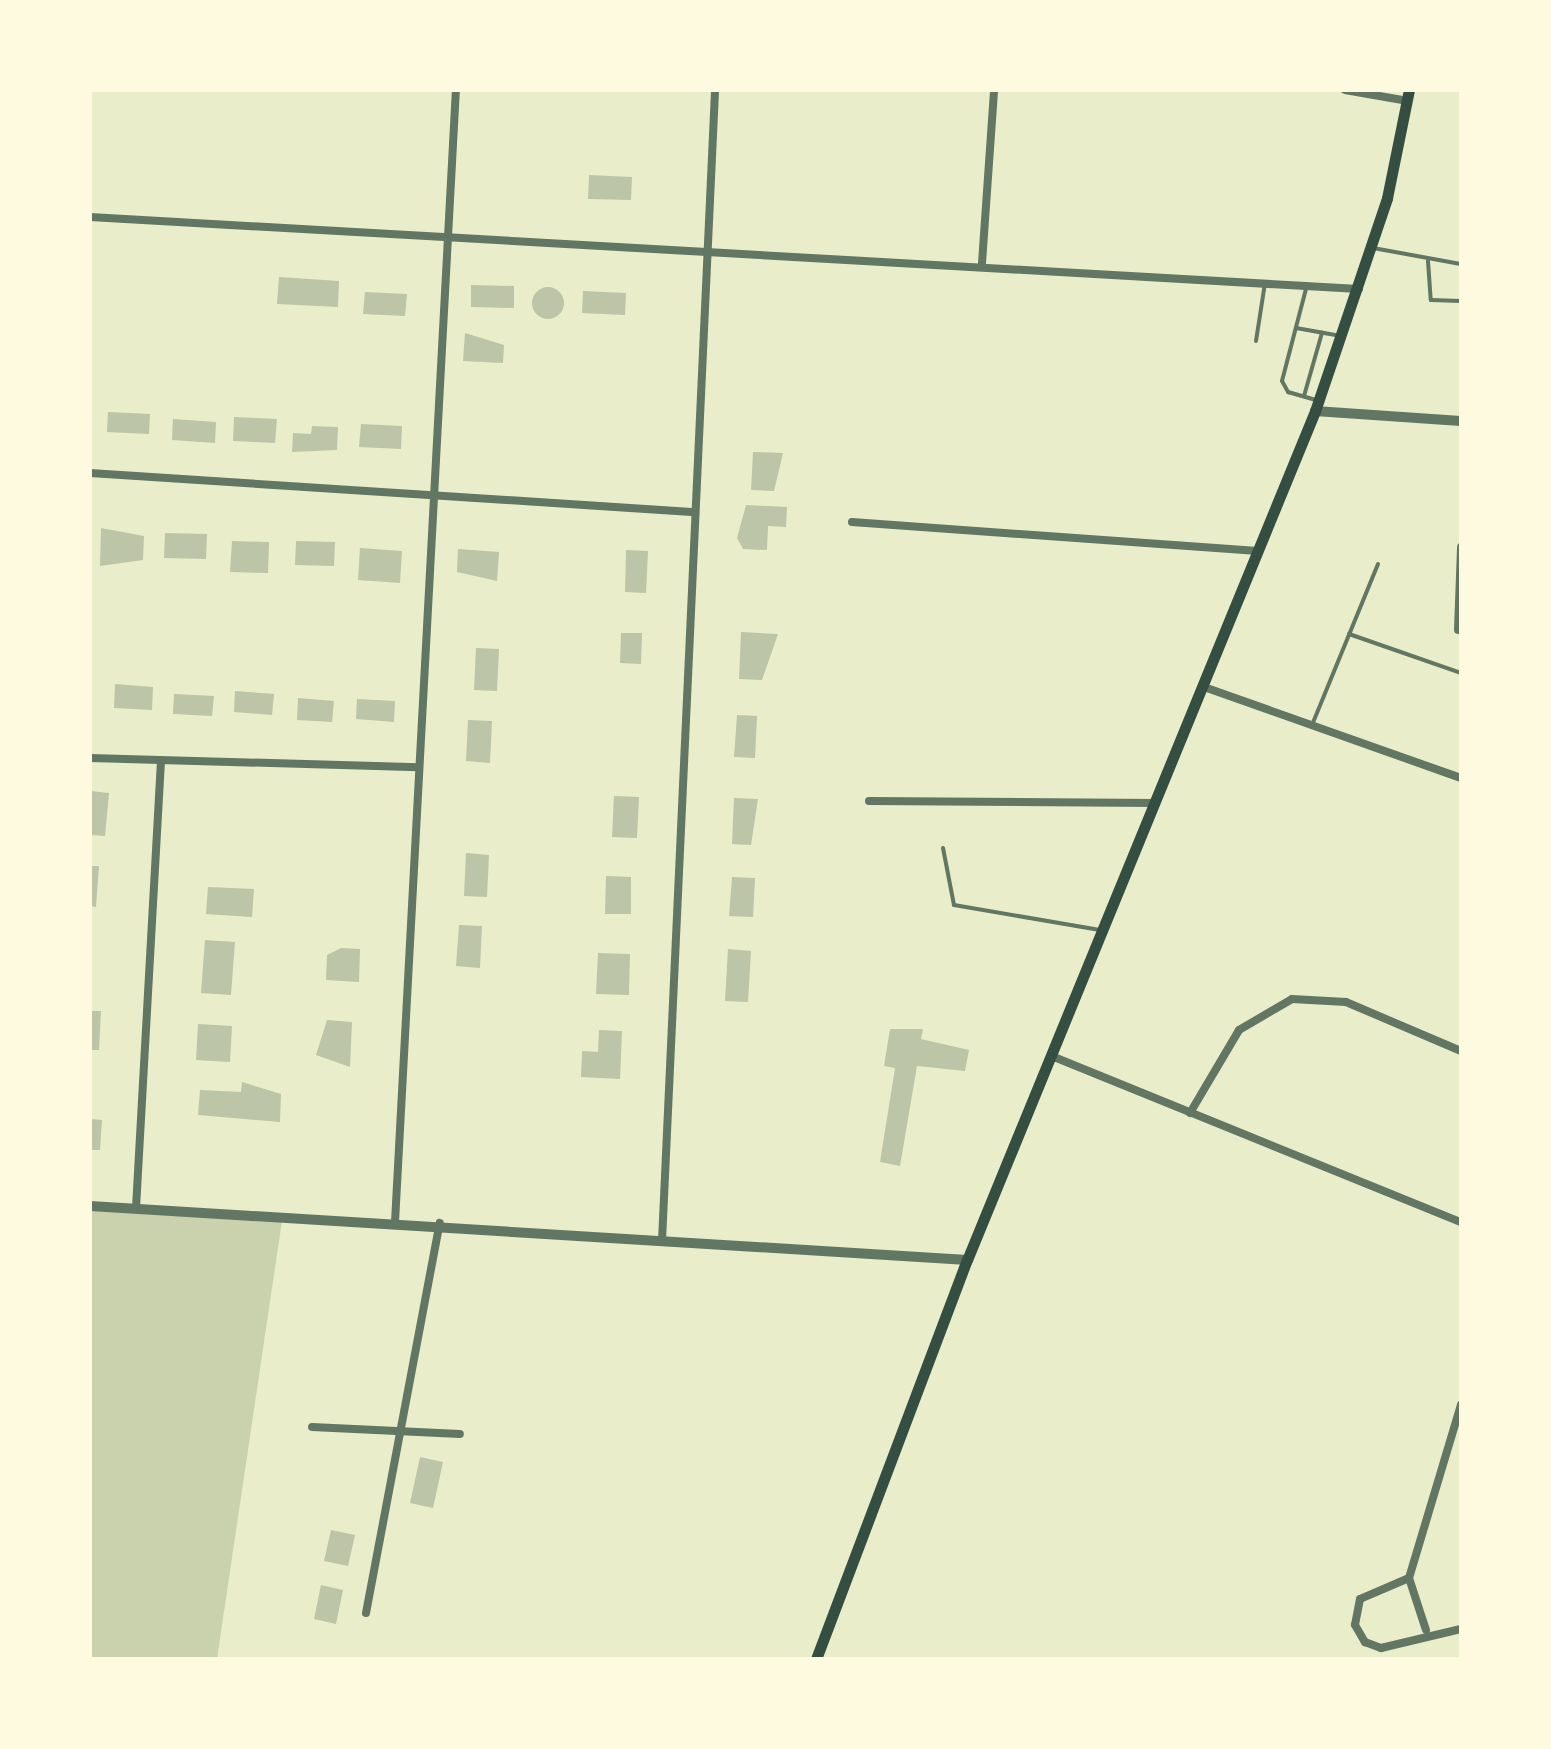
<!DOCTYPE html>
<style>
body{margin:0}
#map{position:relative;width:1551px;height:1749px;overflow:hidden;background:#e9edc9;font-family:"PT Sans",sans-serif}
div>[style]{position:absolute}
.green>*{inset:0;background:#cad2ad}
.building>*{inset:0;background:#bcc5a7}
.round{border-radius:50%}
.service>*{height:4px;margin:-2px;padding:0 2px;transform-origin:2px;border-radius:2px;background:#617663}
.minor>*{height:8px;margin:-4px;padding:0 4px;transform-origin:4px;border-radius:4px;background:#617663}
.tertiary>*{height:10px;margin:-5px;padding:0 5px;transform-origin:5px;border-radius:5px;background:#617663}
.secondary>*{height:11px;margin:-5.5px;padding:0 5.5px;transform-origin:5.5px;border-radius:5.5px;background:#344e41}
span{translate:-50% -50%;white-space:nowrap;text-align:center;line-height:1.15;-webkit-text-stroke:10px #fefae0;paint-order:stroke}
.frame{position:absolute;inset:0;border:92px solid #fefae0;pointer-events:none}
</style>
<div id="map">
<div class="green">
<i style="clip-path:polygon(90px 1206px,283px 1214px,217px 1659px,90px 1659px)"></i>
</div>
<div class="building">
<i style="clip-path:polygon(589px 175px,632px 177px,631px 200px,588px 199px)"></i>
<i style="clip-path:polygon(279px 277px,339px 281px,338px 307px,277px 304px)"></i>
<i style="clip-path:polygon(471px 285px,514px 286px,514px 308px,471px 307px)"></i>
<i class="round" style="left:532px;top:287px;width:32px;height:32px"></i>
<i style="clip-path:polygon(583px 291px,626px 293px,625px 315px,582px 313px)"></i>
<i style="clip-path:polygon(365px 292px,407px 294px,405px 316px,363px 314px)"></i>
<i style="clip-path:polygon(465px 333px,504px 345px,503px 363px,463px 361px)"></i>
<i style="clip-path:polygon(108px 412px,150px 414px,149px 434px,107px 432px)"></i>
<i style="clip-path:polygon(234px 417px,277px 419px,275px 443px,233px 441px)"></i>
<i style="clip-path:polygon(173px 419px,216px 422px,215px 443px,172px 440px)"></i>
<i style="clip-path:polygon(361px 424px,402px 426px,401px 449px,359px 447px)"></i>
<i style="clip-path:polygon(312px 426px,338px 427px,337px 450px,292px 452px,293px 433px,311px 434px)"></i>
<i style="clip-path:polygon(753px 452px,783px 453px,774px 491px,751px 490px)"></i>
<i style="clip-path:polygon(746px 505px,787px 507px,786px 527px,768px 526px,767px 550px,743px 549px,737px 538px)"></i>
<i style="clip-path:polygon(101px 528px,144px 536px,143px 560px,100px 566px)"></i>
<i style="clip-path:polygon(165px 533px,207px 534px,206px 559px,164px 558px)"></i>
<i style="clip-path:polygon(232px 541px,269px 542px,268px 573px,230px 572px)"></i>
<i style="clip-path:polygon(296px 541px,335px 542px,334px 566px,295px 565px)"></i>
<i style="clip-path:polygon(360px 548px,402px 551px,400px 583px,358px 580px)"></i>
<i style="clip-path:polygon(458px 549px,499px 552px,497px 581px,457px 572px)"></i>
<i style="clip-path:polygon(626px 550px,648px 551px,646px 593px,625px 592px)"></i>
<i style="clip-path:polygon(741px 632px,778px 634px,762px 680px,739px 679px)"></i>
<i style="clip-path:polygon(621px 633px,642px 633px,641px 664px,620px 663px)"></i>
<i style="clip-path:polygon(476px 648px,499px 649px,497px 691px,474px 690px)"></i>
<i style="clip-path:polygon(115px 684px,153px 687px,152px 710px,114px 708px)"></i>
<i style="clip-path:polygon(235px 691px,274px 694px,272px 715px,234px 712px)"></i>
<i style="clip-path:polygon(174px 694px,214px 696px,212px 716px,173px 714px)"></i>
<i style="clip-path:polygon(298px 698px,334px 701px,332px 722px,297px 720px)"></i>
<i style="clip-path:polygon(357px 699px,395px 701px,394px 722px,356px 719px)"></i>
<i style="clip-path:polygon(737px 715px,757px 716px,755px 758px,734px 757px)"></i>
<i style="clip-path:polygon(468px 720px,492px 721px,490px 763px,466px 761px)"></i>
<i style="clip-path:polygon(90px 791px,109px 793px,105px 836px,90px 835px)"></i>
<i style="clip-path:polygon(614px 796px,639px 797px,637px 838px,612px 837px)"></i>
<i style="clip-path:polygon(734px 798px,758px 799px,751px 845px,732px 844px)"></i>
<i style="clip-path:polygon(466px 853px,489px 855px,487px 897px,464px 896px)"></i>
<i style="clip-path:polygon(90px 866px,99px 866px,96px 907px,90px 906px)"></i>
<i style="clip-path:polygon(606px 876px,631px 877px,631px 914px,605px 914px)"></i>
<i style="clip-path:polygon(732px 877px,755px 878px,753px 917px,729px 916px)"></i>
<i style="clip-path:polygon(208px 887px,254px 889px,252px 917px,206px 914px)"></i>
<i style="clip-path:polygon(459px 925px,482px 926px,480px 968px,456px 966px)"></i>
<i style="clip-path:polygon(205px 940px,235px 942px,231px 995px,201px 993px)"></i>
<i style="clip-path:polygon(341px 948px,360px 949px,359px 982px,326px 980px,327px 955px)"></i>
<i style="clip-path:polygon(728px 949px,751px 951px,748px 1002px,725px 1001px)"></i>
<i style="clip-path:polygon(598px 953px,630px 954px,629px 995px,596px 994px)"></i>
<i style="clip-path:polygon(90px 1011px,101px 1011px,99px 1050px,90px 1050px)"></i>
<i style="clip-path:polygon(327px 1020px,352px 1022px,350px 1067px,316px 1055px)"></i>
<i style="clip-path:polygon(198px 1024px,232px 1026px,230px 1062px,196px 1060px)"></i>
<i style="clip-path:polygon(890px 1029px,923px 1029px,921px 1039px,969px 1050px,965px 1071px,917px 1066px,900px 1166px,880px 1162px,895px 1068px,884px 1066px)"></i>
<i style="clip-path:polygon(599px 1030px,622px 1031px,620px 1079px,581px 1077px,582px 1051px,598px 1052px)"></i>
<i style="clip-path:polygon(242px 1082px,281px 1094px,280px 1122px,198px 1115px,200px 1090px,241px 1092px)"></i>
<i style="clip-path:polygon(90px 1119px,102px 1120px,100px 1150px,90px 1150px)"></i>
<i style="clip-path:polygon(420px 1457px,443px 1462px,433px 1508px,410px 1503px)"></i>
<i style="clip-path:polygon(331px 1530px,355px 1535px,348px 1566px,324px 1561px)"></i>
<i style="clip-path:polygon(321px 1585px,343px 1590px,336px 1624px,314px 1619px)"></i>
</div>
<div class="service">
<i style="left:1373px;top:248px;width:89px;rotate:10.3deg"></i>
<i style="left:1428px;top:261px;width:39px;rotate:86deg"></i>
<i style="left:1431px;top:300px;width:30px;rotate:2deg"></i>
<i style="left:1307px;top:285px;width:99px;rotate:104.6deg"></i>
<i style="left:1282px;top:381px;width:13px;rotate:61deg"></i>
<i style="left:1288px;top:392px;width:29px;rotate:16deg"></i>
<i style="left:1296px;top:328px;width:40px;rotate:10deg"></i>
<i style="left:1256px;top:341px;width:59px;rotate:-81.2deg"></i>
<i style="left:1304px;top:396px;width:66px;rotate:-74.1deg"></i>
<i style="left:1349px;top:634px;width:119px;rotate:19.2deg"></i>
<i style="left:1312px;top:725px;width:174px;rotate:-67.7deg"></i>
<i style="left:943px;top:848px;width:58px;rotate:79.1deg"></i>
<i style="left:954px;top:905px;width:148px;rotate:9.7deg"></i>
</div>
<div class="minor">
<i style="left:1345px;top:90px;width:64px;rotate:9.9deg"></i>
<i style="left:90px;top:217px;width:1271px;rotate:3.25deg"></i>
<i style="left:982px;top:263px;width:173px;rotate:-86deg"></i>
<i style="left:90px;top:473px;width:603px;rotate:3.71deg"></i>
<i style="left:852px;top:522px;width:407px;rotate:4.1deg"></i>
<i style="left:1458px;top:630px;width:83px;rotate:-87.9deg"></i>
<i style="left:1204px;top:687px;width:273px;rotate:19.5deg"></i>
<i style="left:90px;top:758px;width:329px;rotate:1.6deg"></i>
<i style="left:869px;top:801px;width:287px;rotate:0.4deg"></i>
<i style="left:1054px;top:1057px;width:439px;rotate:22.1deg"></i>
<i style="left:1190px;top:1113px;width:96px;rotate:-59.4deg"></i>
<i style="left:1239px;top:1030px;width:61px;rotate:-30.3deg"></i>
<i style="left:1292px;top:999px;width:54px;rotate:3.2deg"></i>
<i style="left:1346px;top:1002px;width:125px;rotate:23.1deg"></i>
<i style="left:136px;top:1208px;width:447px;rotate:-86.8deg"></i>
<i style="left:395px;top:1222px;width:1134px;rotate:-86.92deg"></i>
<i style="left:662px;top:1241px;width:1152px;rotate:-87.36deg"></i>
<i style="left:312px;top:1427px;width:148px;rotate:2.7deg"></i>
<i style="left:1409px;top:1578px;width:53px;rotate:156.8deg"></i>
<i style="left:1360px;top:1599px;width:26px;rotate:101deg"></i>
<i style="left:1355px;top:1625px;width:20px;rotate:60deg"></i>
<i style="left:1365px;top:1642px;width:17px;rotate:21deg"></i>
<i style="left:1381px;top:1648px;width:82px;rotate:-13.4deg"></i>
<i style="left:366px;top:1613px;width:397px;rotate:-79.3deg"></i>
<i style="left:1426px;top:1630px;width:55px;rotate:-108.1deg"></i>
<i style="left:1409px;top:1578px;width:181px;rotate:-73.3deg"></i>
</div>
<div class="tertiary">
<i style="left:1315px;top:411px;width:146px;rotate:3.9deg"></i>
<i style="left:90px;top:1206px;width:879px;rotate:3.52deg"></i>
</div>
<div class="secondary">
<i style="left:816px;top:1659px;width:427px;rotate:-69.3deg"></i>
<i style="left:967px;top:1260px;width:918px;rotate:-67.71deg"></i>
<i style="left:1315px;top:411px;width:225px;rotate:-71.3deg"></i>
<i style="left:1387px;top:198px;width:110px;rotate:-78.5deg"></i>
</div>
<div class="frame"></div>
</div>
